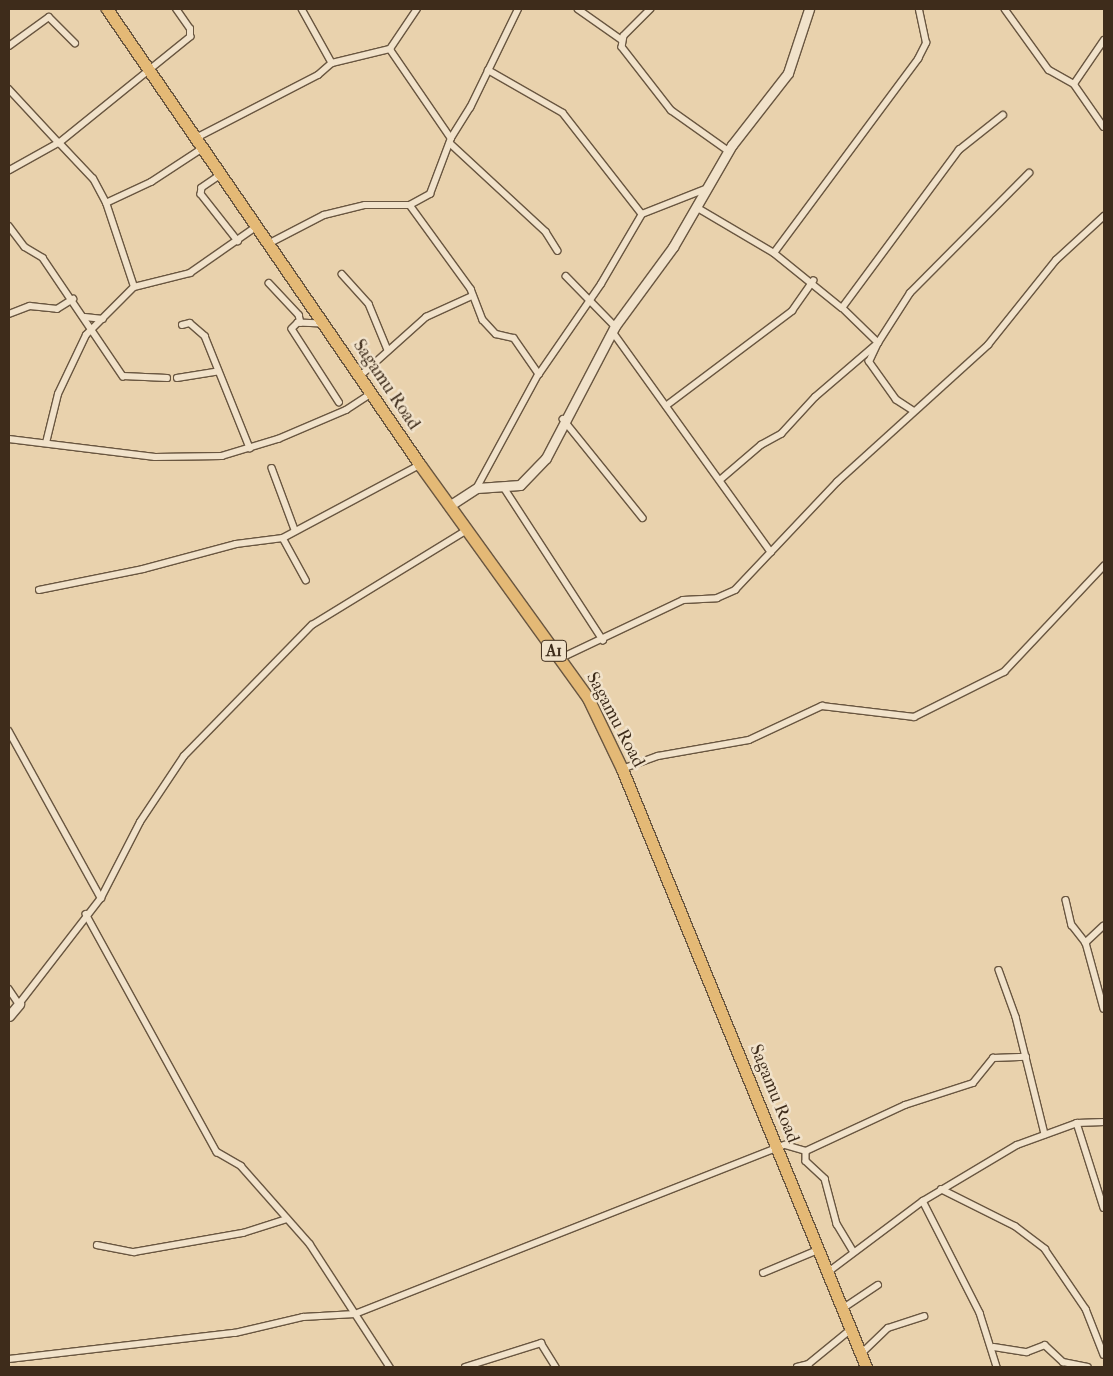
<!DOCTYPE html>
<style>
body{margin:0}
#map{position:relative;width:1113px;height:1376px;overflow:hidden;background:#e9d2ad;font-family:"IM FELL French Canon",serif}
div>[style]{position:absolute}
.roads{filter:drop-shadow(1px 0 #695640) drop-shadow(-1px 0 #695640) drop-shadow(0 1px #695640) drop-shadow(0 -1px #695640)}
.street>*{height:5.5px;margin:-2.75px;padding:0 2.75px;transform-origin:2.75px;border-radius:2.75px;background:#f1e2ca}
.secondary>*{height:9px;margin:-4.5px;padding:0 4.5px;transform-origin:4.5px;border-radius:4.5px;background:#f1e2ca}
.highway>*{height:11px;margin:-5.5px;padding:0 5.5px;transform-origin:5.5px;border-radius:5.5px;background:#e4b976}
span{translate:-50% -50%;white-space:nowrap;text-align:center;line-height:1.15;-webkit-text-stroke:5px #f1e2ca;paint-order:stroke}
.shield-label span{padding:1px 4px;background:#f1e2ca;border:1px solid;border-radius:4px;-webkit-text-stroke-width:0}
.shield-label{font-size:16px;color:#3e2c1b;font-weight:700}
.street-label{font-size:18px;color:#3e2c1b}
.frame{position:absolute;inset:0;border:10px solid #3e2c1b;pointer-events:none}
</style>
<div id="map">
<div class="roads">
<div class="street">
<i style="left:302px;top:9px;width:62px;rotate:60.9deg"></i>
<i style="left:578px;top:9px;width:54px;rotate:35.2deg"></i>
<i style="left:651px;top:9px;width:38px;rotate:135deg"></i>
<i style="left:624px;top:36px;width:11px;rotate:100deg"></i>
<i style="left:622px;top:47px;width:80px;rotate:52.1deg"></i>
<i style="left:671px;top:110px;width:72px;rotate:35.4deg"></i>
<i style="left:1005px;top:9px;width:75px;rotate:54.2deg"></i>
<i style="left:1049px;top:70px;width:29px;rotate:29deg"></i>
<i style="left:1074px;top:84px;width:52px;rotate:55.1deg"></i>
<i style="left:9px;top:46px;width:49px;rotate:-35.9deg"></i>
<i style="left:49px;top:17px;width:37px;rotate:45deg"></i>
<i style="left:390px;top:49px;width:48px;rotate:-56deg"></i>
<i style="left:488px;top:70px;width:86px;rotate:29.8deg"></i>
<i style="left:563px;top:113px;width:128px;rotate:52deg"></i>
<i style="left:642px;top:214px;width:66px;rotate:-21.5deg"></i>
<i style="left:1074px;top:84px;width:53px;rotate:-55.7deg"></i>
<i style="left:9px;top:89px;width:74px;rotate:47.2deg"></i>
<i style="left:59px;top:143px;width:57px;rotate:150.8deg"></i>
<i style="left:196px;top:138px;width:137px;rotate:-27.3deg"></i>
<i style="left:318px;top:75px;width:18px;rotate:-41deg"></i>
<i style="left:332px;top:63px;width:60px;rotate:-13.6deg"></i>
<i style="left:390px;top:49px;width:108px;rotate:55.6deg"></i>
<i style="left:450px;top:143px;width:131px;rotate:42.8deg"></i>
<i style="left:546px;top:232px;width:22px;rotate:58deg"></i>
<i style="left:221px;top:175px;width:23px;rotate:146deg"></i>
<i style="left:202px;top:188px;width:6px;rotate:99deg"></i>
<i style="left:201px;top:194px;width:60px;rotate:51.8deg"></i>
<i style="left:106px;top:203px;width:50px;rotate:-25deg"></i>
<i style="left:151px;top:182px;width:62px;rotate:-33.2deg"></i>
<i style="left:410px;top:205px;width:23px;rotate:-29deg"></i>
<i style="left:430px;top:194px;width:60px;rotate:-69.4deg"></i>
<i style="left:451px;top:138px;width:36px;rotate:-58deg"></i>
<i style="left:470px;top:108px;width:110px;rotate:-64.1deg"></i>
<i style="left:698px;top:208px;width:88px;rotate:30.6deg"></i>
<i style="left:774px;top:253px;width:242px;rotate:-53.4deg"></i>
<i style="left:918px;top:59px;width:18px;rotate:-63deg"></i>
<i style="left:926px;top:43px;width:35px;rotate:-102deg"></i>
<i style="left:9px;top:226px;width:26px;rotate:53deg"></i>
<i style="left:25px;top:247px;width:21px;rotate:31deg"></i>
<i style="left:43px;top:258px;width:143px;rotate:55.9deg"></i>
<i style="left:123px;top:376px;width:44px;rotate:2.6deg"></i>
<i style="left:268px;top:244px;width:63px;rotate:-27.4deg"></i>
<i style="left:324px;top:215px;width:42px;rotate:-13.7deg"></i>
<i style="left:365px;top:205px;width:45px"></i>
<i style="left:410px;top:205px;width:104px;rotate:54deg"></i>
<i style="left:471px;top:289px;width:33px;rotate:69deg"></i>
<i style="left:483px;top:320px;width:19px;rotate:47deg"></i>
<i style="left:496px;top:334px;width:18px;rotate:13deg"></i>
<i style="left:514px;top:338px;width:44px;rotate:55.2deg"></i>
<i style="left:539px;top:374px;width:130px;rotate:118.5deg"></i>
<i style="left:774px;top:253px;width:87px;rotate:39deg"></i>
<i style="left:842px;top:308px;width:197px;rotate:-53.5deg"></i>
<i style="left:959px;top:150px;width:56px;rotate:-38.5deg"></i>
<i style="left:342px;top:274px;width:40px;rotate:48deg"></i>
<i style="left:369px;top:304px;width:50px;rotate:67.6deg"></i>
<i style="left:566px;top:276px;width:70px;rotate:45.6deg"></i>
<i style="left:269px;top:283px;width:44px;rotate:46.8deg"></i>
<i style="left:299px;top:315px;width:8px;rotate:76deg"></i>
<i style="left:134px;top:287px;width:89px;rotate:-108.4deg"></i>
<i style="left:106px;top:203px;width:27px;rotate:-118deg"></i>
<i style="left:93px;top:179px;width:50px;rotate:-133.4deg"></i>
<i style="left:59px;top:143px;width:169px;rotate:-39deg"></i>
<i style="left:190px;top:37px;width:8px;rotate:-90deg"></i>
<i style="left:190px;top:29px;width:24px;rotate:-125deg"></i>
<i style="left:9px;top:314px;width:22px;rotate:-21deg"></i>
<i style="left:30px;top:306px;width:27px;rotate:6deg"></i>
<i style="left:57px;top:309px;width:19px;rotate:-32deg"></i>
<i style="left:85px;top:317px;width:18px;rotate:6deg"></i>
<i style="left:323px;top:324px;width:25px;rotate:-178deg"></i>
<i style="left:298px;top:323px;width:8px;rotate:135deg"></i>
<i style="left:292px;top:329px;width:87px;rotate:57.2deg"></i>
<i style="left:182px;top:325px;width:8px;rotate:-14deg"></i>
<i style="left:190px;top:323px;width:20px;rotate:41deg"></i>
<i style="left:205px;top:336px;width:121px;rotate:68.1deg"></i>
<i style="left:613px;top:332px;width:271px;rotate:54.3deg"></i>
<i style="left:539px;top:374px;width:109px;rotate:-55.4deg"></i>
<i style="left:601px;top:284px;width:81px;rotate:-59.6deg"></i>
<i style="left:359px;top:377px;width:90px;rotate:-41.8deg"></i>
<i style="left:426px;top:317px;width:51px;rotate:-24.5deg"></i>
<i style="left:177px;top:378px;width:39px;rotate:-9deg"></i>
<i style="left:666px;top:406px;width:158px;rotate:-37deg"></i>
<i style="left:792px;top:311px;width:37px;rotate:-55deg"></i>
<i style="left:913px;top:411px;width:20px;rotate:-147deg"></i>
<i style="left:896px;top:400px;width:47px;rotate:-125.4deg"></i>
<i style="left:869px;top:362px;width:21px;rotate:-65deg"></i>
<i style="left:878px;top:343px;width:59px;rotate:-57.4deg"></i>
<i style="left:910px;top:293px;width:169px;rotate:-45.2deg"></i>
<i style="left:563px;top:419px;width:127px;rotate:51.1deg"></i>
<i style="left:9px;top:439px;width:147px;rotate:7deg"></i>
<i style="left:155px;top:457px;width:67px;rotate:-0.9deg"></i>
<i style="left:222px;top:456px;width:59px;rotate:-16.9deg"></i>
<i style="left:278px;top:439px;width:74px;rotate:-23.1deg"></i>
<i style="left:346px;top:410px;width:30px;rotate:-33deg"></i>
<i style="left:46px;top:443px;width:50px;rotate:-76.2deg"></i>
<i style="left:58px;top:394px;width:65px;rotate:-64.6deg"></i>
<i style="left:86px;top:335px;width:68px;rotate:-45deg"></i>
<i style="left:134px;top:287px;width:58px;rotate:-14deg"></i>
<i style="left:190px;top:273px;width:80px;rotate:-34.9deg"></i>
<i style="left:272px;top:468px;width:66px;rotate:69.6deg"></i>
<i style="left:720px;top:480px;width:54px;rotate:-40.5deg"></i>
<i style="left:761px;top:445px;width:23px;rotate:-29deg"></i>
<i style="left:781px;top:434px;width:50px;rotate:-47.4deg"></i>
<i style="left:815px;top:397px;width:83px;rotate:-40.6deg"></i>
<i style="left:878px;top:343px;width:50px;rotate:-135.8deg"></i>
<i style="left:503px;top:486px;width:184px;rotate:57deg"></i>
<i style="left:283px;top:538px;width:48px;rotate:61.3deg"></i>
<i style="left:39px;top:590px;width:106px;rotate:-11.4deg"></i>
<i style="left:143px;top:569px;width:96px;rotate:-15deg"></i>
<i style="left:236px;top:544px;width:47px;rotate:-7.3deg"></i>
<i style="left:283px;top:538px;width:155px;rotate:-28.1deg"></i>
<i style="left:559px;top:659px;width:137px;rotate:-25.4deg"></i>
<i style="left:683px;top:600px;width:34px;rotate:-3deg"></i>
<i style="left:717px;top:598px;width:20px;rotate:-24deg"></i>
<i style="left:735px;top:590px;width:149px;rotate:-46.6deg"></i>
<i style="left:837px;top:482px;width:204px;rotate:-42.2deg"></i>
<i style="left:988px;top:345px;width:109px;rotate:-51.3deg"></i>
<i style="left:1056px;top:260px;width:65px;rotate:-42.5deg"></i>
<i style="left:9px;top:731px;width:191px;rotate:61.1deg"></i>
<i style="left:622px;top:769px;width:38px;rotate:-20deg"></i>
<i style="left:658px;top:756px;width:92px;rotate:-10deg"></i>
<i style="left:749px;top:740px;width:81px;rotate:-25deg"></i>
<i style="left:822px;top:706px;width:93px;rotate:6.8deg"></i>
<i style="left:914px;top:717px;width:101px;rotate:-26.6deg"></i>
<i style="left:1004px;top:672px;width:146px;rotate:-46.7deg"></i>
<i style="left:1066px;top:900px;width:26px;rotate:77deg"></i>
<i style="left:1072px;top:925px;width:23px;rotate:52deg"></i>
<i style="left:86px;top:914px;width:272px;rotate:61.2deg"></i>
<i style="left:217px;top:1152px;width:28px;rotate:30deg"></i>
<i style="left:241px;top:1166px;width:104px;rotate:48.5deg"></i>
<i style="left:310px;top:1244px;width:147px;rotate:57deg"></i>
<i style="left:1104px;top:926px;width:25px;rotate:137deg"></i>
<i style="left:1086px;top:943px;width:68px;rotate:74.7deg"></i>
<i style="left:999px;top:970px;width:50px;rotate:70.1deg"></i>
<i style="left:1016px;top:1017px;width:121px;rotate:76.1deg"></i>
<i style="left:9px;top:989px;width:18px;rotate:56deg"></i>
<i style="left:19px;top:1004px;width:134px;rotate:-52.3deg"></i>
<i style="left:101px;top:898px;width:85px;rotate:-62.8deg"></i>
<i style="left:140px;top:822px;width:79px;rotate:-56.3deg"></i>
<i style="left:184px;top:756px;width:183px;rotate:-45.7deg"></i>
<i style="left:312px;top:625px;width:182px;rotate:-31.5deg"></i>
<i style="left:1077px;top:1123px;width:89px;rotate:72.4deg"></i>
<i style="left:806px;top:1151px;width:10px;rotate:90deg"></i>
<i style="left:806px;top:1161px;width:26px;rotate:43deg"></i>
<i style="left:825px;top:1179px;width:47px;rotate:75.1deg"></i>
<i style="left:837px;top:1224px;width:31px;rotate:59deg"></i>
<i style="left:941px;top:1189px;width:83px;rotate:26.6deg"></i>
<i style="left:1015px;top:1226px;width:38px;rotate:37deg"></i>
<i style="left:1045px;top:1249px;width:73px;rotate:55.7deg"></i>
<i style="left:1086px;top:1309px;width:49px;rotate:68.6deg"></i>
<i style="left:923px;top:1201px;width:126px;rotate:63deg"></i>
<i style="left:980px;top:1313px;width:57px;rotate:72.5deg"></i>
<i style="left:97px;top:1245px;width:38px;rotate:11deg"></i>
<i style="left:134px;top:1252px;width:111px;rotate:-9.9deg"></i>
<i style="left:243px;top:1233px;width:46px;rotate:-17.7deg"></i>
<i style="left:763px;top:1273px;width:60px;rotate:-22.7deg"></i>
<i style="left:827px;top:1273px;width:120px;rotate:-36.9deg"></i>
<i style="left:923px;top:1201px;width:109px;rotate:-30.8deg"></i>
<i style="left:1017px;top:1145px;width:64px;rotate:-20.1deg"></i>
<i style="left:1077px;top:1123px;width:27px;rotate:-2deg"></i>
<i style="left:842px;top:1309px;width:43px;rotate:-33.7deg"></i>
<i style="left:994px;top:1347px;width:33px;rotate:9deg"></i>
<i style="left:1027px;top:1352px;width:19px;rotate:-21deg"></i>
<i style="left:1045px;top:1345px;width:25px;rotate:43deg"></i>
<i style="left:1063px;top:1362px;width:25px;rotate:11deg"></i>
<i style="left:861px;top:1354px;width:37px;rotate:-44deg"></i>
<i style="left:888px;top:1328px;width:38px;rotate:-18deg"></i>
<i style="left:9px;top:1359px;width:227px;rotate:-6.6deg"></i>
<i style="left:235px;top:1333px;width:70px;rotate:-13.2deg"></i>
<i style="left:303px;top:1317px;width:52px;rotate:-3.3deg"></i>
<i style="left:355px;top:1314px;width:462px;rotate:-21.5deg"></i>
<i style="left:785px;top:1145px;width:22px;rotate:16deg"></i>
<i style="left:806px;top:1151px;width:109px;rotate:-24.9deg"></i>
<i style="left:905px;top:1105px;width:71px;rotate:-17.9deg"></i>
<i style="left:973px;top:1083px;width:32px;rotate:-51deg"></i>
<i style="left:993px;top:1058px;width:33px;rotate:-2deg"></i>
<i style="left:465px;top:1367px;width:80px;rotate:-17.5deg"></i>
<i style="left:541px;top:1343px;width:28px;rotate:58deg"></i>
<i style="left:797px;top:1367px;width:12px;rotate:-14deg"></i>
<i style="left:805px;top:1367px;width:58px;rotate:-39.4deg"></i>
</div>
<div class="secondary">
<i style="left:449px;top:506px;width:33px;rotate:-33deg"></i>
<i style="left:477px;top:488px;width:43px;rotate:-4deg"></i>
<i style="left:520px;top:485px;width:37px;rotate:-46deg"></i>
<i style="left:546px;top:458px;width:149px;rotate:-62.4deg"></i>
<i style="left:615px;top:326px;width:98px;rotate:-53.7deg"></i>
<i style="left:673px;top:247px;width:118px;rotate:-60deg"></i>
<i style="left:732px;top:145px;width:91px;rotate:-52.1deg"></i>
<i style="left:788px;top:73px;width:67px;rotate:-71.8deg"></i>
<i style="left:9px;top:1016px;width:16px;rotate:-50deg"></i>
</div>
<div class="highway">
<i style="left:107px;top:9px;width:553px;rotate:55.53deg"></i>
<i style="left:420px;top:465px;width:287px;rotate:54.2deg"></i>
<i style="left:588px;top:698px;width:79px;rotate:64.4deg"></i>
<i style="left:622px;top:769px;width:646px;rotate:67.8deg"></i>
</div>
</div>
<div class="shield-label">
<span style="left:554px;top:651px">A1</span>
</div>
<div class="street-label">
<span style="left:386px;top:385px;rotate:56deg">Sagamu Road</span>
<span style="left:615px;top:720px;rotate:62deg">Sagamu Road</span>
<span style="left:774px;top:1094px;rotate:68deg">Sagamu Road</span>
</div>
<div class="frame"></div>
</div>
